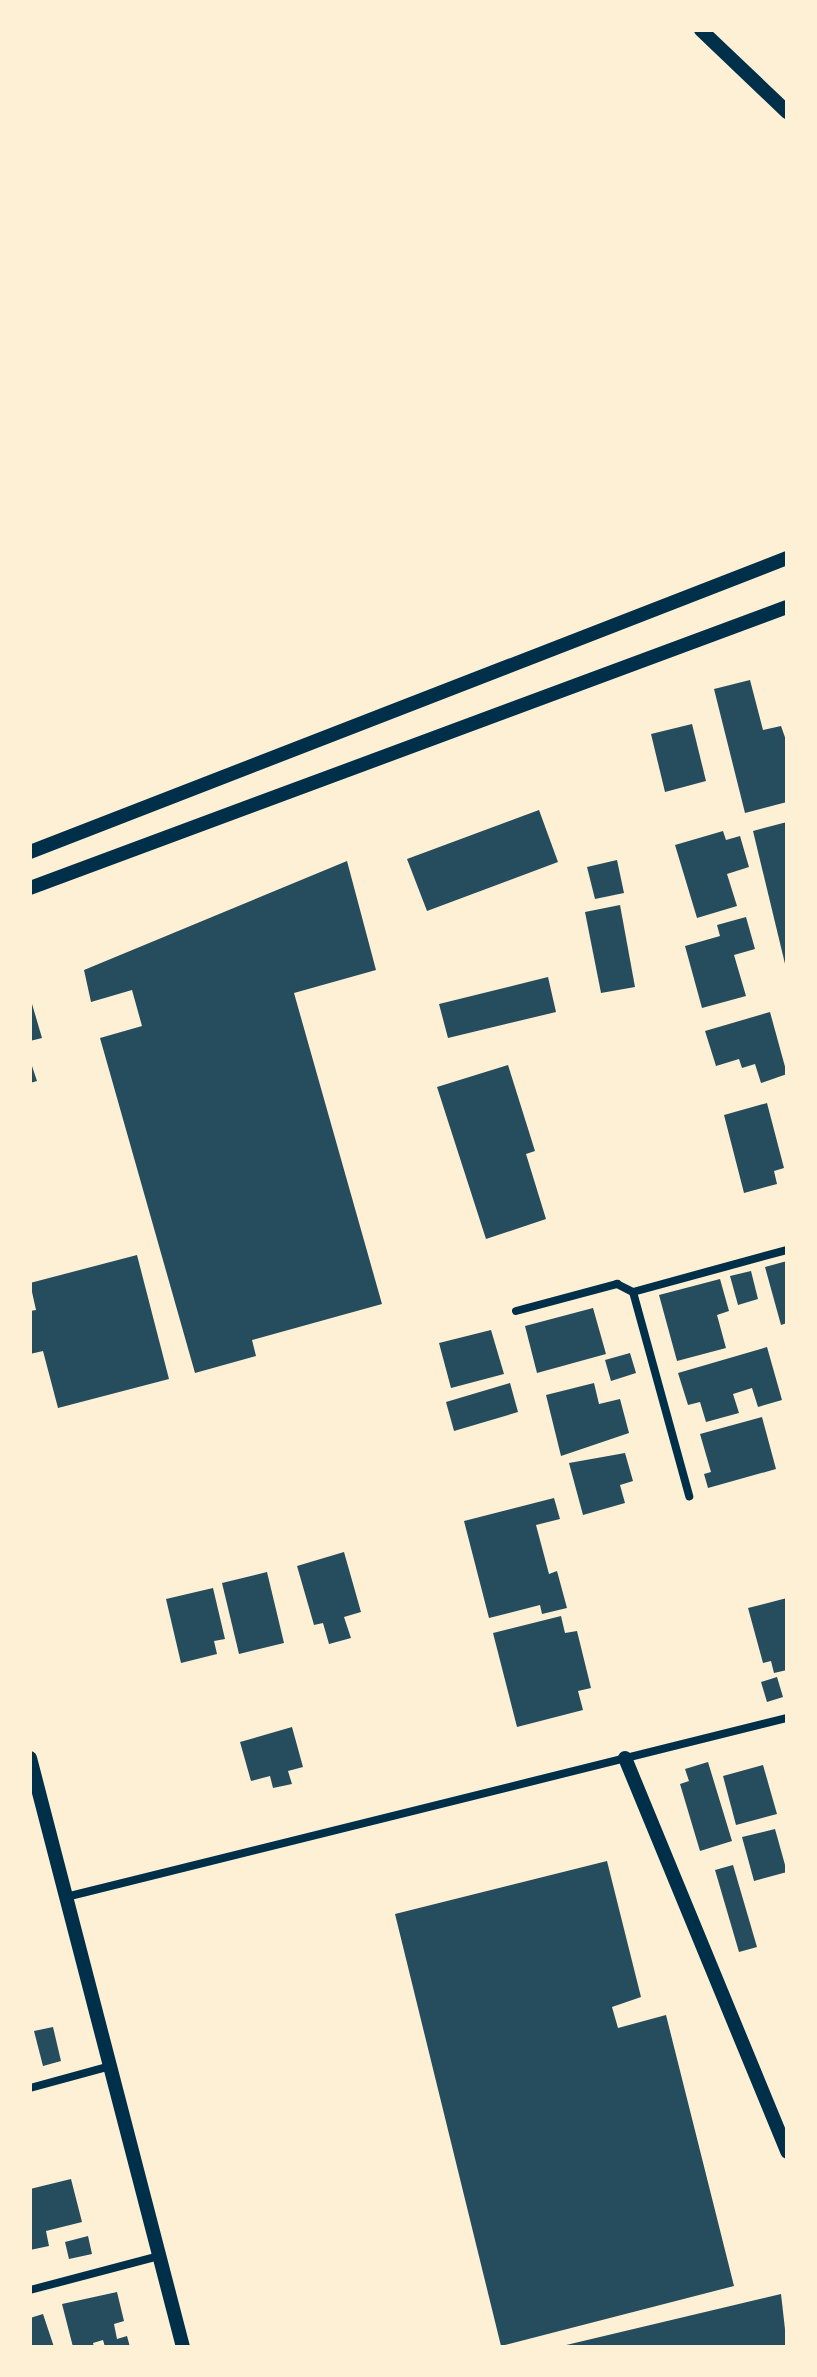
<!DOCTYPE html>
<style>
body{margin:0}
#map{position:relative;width:817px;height:2377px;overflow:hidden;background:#fdf0d5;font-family:"Source Sans 3",sans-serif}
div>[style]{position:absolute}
.building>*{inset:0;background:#264d5e}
.minor>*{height:8px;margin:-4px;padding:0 4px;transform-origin:4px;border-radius:4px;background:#003049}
.tertiary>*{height:14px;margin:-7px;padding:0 7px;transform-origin:7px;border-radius:7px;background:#003049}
span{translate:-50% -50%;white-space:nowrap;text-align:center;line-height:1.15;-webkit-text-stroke:8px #fdf0d5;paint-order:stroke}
.frame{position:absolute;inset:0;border:32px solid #fdf0d5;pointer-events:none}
</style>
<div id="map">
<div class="building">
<i style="clip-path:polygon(750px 680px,763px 730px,781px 726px,787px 743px,787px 802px,745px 813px,714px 689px)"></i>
<i style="clip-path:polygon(692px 724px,706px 781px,665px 792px,651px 734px)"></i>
<i style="clip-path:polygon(539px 810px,558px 862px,427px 911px,407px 859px)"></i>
<i style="clip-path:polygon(787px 822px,787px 968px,786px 968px,753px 831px)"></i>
<i style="clip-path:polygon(723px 831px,726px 840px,740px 836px,749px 867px,727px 874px,737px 906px,697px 918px,675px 845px)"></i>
<i style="clip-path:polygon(617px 860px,624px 893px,595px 899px,587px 867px)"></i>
<i style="clip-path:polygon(347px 861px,376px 970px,294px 993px,382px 1304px,252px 1340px,256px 1356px,195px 1373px,100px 1038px,142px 1026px,132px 990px,91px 1002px,84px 970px)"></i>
<i style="clip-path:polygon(620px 905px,635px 987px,601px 993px,585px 912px)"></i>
<i style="clip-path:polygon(746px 917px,755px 949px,734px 955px,746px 996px,702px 1008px,685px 946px,720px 936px,717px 925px)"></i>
<i style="clip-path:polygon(548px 977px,556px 1012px,448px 1038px,439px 1004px)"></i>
<i style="clip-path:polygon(30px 997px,42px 1038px,30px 1041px)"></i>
<i style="clip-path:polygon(770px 1012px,787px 1074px,761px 1083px,755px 1064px,742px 1068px,739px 1059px,716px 1066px,705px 1031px)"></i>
<i style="clip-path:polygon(30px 1060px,37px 1081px,30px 1083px)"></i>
<i style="clip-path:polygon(508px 1065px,535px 1151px,526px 1154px,546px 1219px,486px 1239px,437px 1087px)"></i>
<i style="clip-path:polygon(767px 1103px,784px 1168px,774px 1171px,777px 1184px,744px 1193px,724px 1115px)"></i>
<i style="clip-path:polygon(137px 1255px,169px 1379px,58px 1408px,43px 1351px,30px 1354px,30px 1311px,36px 1310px,30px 1283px)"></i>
<i style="clip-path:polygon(787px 1261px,787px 1323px,781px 1325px,765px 1267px)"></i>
<i style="clip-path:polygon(751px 1271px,758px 1299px,738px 1305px,730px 1276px)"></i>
<i style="clip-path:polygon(720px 1279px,729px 1311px,717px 1315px,726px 1348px,677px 1361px,659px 1295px)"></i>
<i style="clip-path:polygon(593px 1308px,606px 1354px,537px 1373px,525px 1326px)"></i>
<i style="clip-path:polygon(491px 1330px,504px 1374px,451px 1388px,439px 1343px)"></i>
<i style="clip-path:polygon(767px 1347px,782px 1400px,758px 1407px,752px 1388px,733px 1394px,739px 1413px,706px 1422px,700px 1402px,688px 1405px,678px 1373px)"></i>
<i style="clip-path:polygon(630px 1353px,636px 1373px,611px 1381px,605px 1360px)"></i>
<i style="clip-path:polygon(510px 1383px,518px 1412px,454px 1431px,446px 1402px)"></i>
<i style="clip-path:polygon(594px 1383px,599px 1404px,620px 1399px,629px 1433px,561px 1456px,546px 1395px)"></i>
<i style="clip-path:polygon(762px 1417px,776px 1469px,708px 1488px,704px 1474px,711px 1472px,700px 1434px)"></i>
<i style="clip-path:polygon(625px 1453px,633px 1481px,620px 1485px,625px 1503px,583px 1515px,569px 1463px)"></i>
<i style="clip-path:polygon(554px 1498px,560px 1519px,536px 1525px,549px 1574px,557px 1571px,567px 1608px,542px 1614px,540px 1605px,489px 1618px,464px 1521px)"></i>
<i style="clip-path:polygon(344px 1552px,361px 1612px,344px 1617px,351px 1638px,329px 1644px,323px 1623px,314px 1625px,297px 1566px)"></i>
<i style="clip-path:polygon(267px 1572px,284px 1643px,239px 1654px,222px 1583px)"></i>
<i style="clip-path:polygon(213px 1588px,225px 1639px,214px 1641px,217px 1654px,181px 1663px,166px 1599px)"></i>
<i style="clip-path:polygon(787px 1598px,787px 1670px,774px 1673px,771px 1661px,763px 1663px,748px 1608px)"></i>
<i style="clip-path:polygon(561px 1616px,565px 1633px,577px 1631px,591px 1688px,578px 1691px,583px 1710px,517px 1727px,493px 1633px)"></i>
<i style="clip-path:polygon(777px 1677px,783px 1697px,767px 1702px,761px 1682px)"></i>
<i style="clip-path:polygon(292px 1727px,303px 1767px,288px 1771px,292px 1784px,273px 1788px,270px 1776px,251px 1781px,240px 1742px)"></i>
<i style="clip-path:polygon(708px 1762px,732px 1841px,700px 1851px,680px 1784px,689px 1781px,685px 1769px)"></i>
<i style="clip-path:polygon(763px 1765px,777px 1814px,736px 1825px,723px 1776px)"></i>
<i style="clip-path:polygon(775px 1829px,787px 1872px,754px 1881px,742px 1837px)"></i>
<i style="clip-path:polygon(607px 1861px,641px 1997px,612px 2007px,618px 2028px,666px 2015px,734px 2286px,501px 2346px,395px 1914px)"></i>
<i style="clip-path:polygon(733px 1865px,757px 1947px,739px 1952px,715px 1870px)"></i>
<i style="clip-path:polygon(53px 2027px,61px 2061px,43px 2066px,34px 2031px)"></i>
<i style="clip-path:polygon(71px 2179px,82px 2222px,46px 2231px,49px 2246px,30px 2250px,30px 2189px)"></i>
<i style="clip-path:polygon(88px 2236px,92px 2254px,69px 2259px,65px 2242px)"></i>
<i style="clip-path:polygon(117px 2292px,124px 2321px,114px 2324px,117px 2339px,127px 2336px,130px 2347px,105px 2347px,103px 2340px,93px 2343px,94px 2347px,73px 2347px,62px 2304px)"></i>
<i style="clip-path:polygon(781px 2294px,787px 2347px,562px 2347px,562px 2346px)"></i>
<i style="clip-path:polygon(43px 2314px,54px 2347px,30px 2347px,30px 2318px)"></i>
</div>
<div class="minor">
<i style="left:633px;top:1292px;width:212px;rotate:74.6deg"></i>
<i style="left:516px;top:1311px;width:105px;rotate:-15deg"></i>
<i style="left:617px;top:1284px;width:18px;rotate:27deg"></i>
<i style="left:633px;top:1292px;width:160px;rotate:-15.3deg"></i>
<i style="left:70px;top:1896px;width:739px;rotate:-13.94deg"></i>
<i style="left:30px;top:2088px;width:84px;rotate:-15.2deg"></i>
<i style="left:30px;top:2290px;width:133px;rotate:-14.8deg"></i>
</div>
<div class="tertiary">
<i style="left:701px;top:30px;width:119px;rotate:43.6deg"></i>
<i style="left:30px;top:852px;width:812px;rotate:-21.22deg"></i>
<i style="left:30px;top:888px;width:807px;rotate:-20.37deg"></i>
<i style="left:30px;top:1758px;width:609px;rotate:75.44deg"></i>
<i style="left:625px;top:1758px;width:426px;rotate:67.6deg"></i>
</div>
<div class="frame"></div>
</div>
